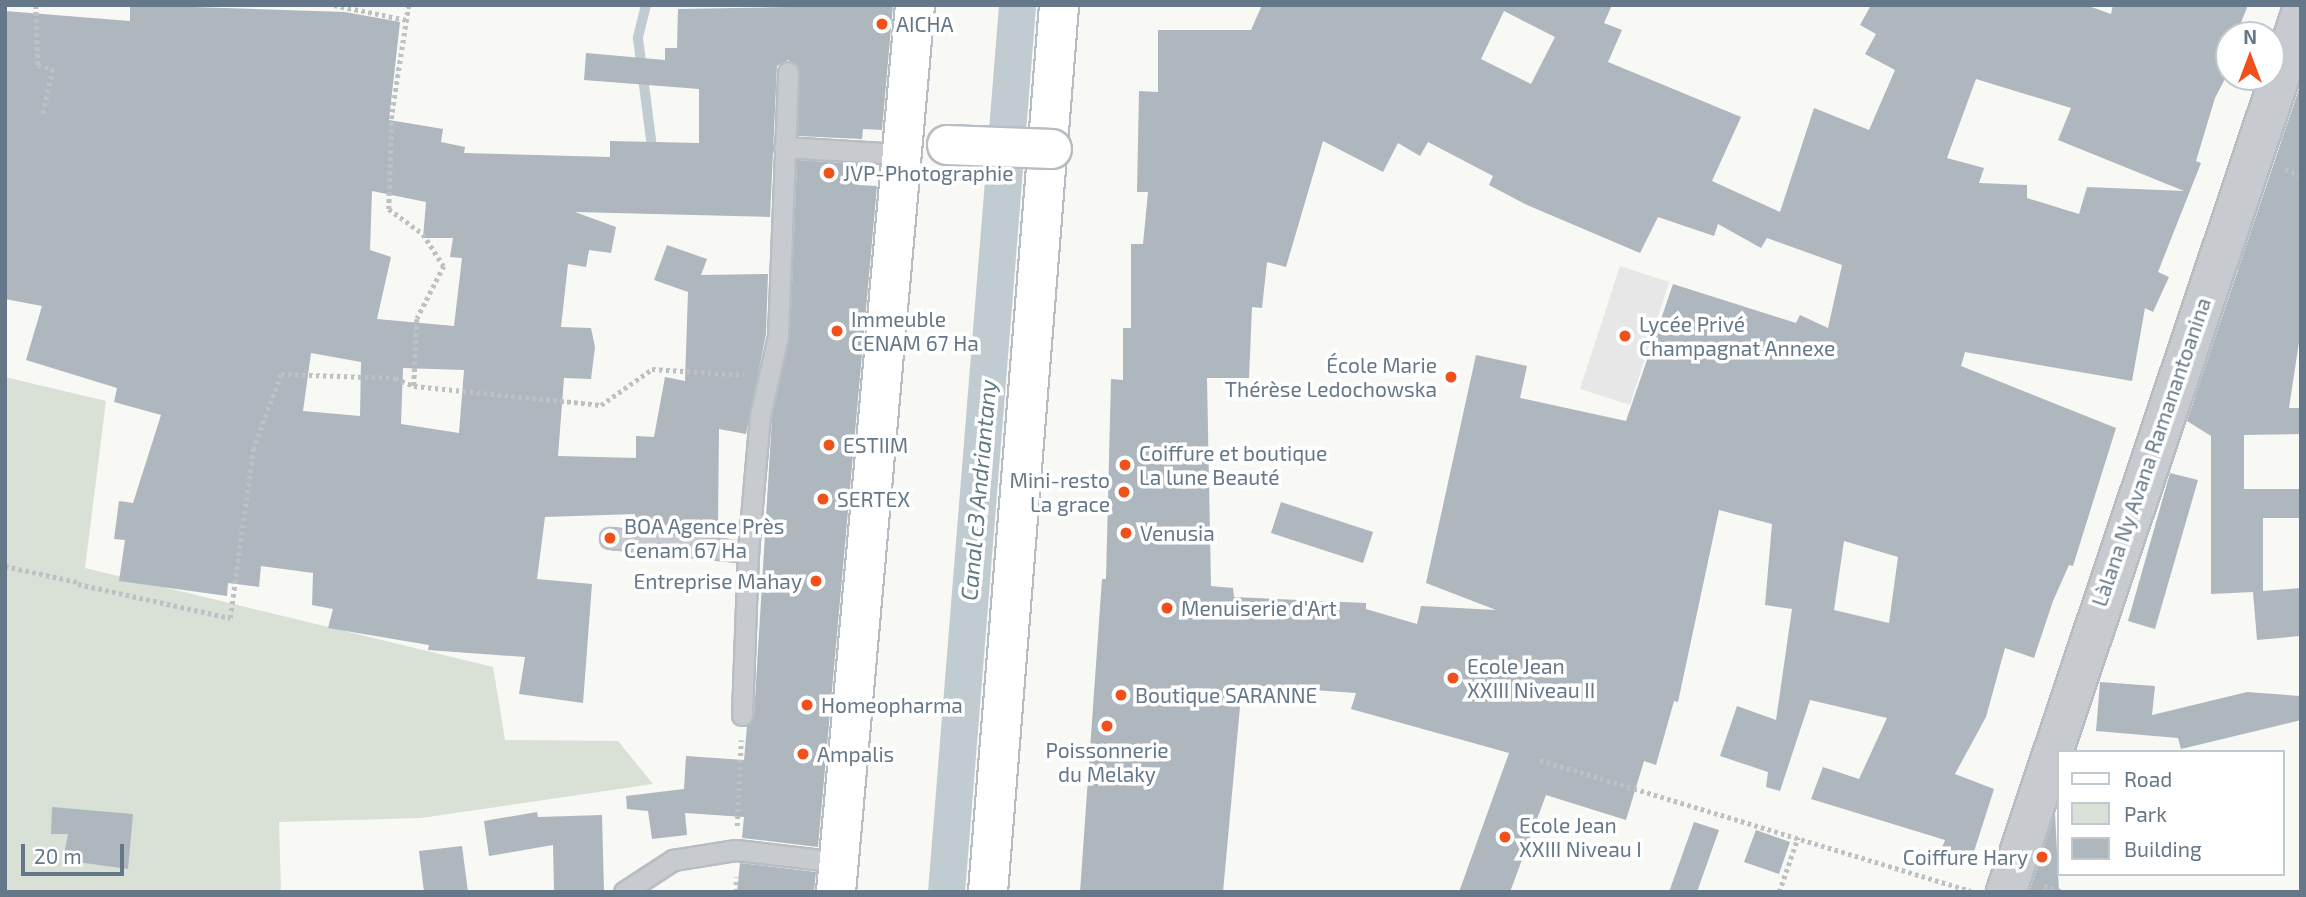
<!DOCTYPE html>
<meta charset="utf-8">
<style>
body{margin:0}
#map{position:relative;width:2306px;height:897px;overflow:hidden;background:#f8f8f5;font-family:"Exo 2",sans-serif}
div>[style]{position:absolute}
.built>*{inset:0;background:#e6e7e6}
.green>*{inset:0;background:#d9e0d5}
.stream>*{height:10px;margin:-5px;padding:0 5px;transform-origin:5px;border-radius:5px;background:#c0ccd1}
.canal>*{height:37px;margin:-18.5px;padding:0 18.5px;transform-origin:18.5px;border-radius:18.5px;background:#c0ccd1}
.building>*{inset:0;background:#aeb7bd}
.path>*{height:4.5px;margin-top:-2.25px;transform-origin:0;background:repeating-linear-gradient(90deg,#bec1c3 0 3.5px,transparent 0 7px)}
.roads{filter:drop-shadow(2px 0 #b7bdc2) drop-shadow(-2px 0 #b7bdc2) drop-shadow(0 2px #b7bdc2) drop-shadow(0 -2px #b7bdc2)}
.lane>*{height:19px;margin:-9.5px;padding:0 9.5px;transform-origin:9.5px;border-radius:9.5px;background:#c7cbcf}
.street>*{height:38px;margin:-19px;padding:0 19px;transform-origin:19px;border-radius:19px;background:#c7cbcf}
.secondary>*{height:38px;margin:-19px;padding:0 19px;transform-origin:19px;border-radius:19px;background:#fff}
.bridges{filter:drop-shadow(2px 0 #b7bdc2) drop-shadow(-2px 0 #b7bdc2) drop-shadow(0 2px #b7bdc2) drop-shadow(0 -2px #b7bdc2)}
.secondary-bridge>*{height:38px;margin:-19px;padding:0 19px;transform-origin:19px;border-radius:19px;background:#fff}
.dots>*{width:19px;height:19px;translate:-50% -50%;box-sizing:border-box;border:4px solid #fff;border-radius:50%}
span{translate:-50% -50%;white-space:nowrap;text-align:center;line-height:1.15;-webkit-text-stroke:7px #fff;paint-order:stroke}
.poi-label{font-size:21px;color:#647889}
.left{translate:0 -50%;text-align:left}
.right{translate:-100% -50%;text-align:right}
.street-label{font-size:21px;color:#647889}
.water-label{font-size:23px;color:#607a84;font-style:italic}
.frame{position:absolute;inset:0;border:7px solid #647889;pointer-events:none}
.legend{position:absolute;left:2057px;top:750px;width:228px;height:126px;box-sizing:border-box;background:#fff;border:2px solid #c1c9d0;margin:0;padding:9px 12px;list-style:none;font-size:21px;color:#647889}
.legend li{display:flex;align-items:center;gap:14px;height:35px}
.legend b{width:35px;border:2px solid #c1c9d0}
.north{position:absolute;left:2215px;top:21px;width:70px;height:70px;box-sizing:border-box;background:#fff;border:2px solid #c1c9d0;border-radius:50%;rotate:0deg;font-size:19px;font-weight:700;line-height:28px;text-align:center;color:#647889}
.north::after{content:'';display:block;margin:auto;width:24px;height:32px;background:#f2501b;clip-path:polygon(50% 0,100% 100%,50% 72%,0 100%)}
.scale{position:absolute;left:21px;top:844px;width:103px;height:32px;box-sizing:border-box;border:4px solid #647889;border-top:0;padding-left:9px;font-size:21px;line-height:24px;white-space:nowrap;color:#647889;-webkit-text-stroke:5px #fff;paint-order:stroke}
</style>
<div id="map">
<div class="built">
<i style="clip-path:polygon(1620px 266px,1669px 282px,1630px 405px,1580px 389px)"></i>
</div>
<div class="green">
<i style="clip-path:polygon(5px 377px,106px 401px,85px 568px,493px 667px,505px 740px,618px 741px,653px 784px,421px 818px,279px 822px,281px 892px,5px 892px)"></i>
</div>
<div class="stream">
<i style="left:646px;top:5px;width:34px;rotate:104deg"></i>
<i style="left:638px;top:38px;width:118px;rotate:82.7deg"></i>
</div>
<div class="canal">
<i style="left:946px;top:892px;width:890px;rotate:-85.42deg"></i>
</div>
<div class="building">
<i style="clip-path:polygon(evenodd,130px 5px,345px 12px,400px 22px,389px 120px,443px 129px,441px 142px,465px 147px,464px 153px,610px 157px,610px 141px,699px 143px,699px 89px,584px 80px,586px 53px,665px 60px,665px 48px,677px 48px,678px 9px,893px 5px,882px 130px,863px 129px,862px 139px,798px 136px,799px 67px,788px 60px,777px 66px,770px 217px,575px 212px,616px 227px,611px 253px,589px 250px,586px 267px,568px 264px,561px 327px,591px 328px,595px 347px,591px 379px,564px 378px,558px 456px,636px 458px,636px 436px,654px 437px,665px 377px,685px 381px,688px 292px,654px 280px,667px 245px,707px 259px,701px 275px,768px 274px,766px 334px,746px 434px,719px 429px,718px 526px,635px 525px,635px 514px,545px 517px,537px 579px,592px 584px,583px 703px,519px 694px,525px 657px,428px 650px,429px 645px,328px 628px,333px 609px,312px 605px,313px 573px,261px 566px,259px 587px,228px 583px,227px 596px,119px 581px,125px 540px,114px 539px,119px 501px,133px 503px,161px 415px,114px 402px,117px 388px,26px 360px,42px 306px,5px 299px,5px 11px,130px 21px,130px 5px,372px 191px,426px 202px,423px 238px,453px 238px,450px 257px,462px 258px,454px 326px,377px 319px,391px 257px,370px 250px,372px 191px,130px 5px,311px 353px,361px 362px,360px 416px,303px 411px,311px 353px,130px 5px,403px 368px,464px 370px,459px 433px,401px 424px,403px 368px)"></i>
<i style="clip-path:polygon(evenodd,1262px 5px,1612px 5px,1604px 23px,1622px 30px,1608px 62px,1741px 117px,1712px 181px,1780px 212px,1814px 108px,1869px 130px,1895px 70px,1865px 54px,1876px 34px,1860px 25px,1871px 5px,2086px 5px,2111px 14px,2113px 5px,2248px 5px,2236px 35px,2229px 35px,2229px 77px,2235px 77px,2226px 77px,2215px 98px,2196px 161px,2201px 163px,2158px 272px,2169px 277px,2153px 312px,2145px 308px,2132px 381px,1965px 352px,1961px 366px,2116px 428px,2073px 566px,2069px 565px,2053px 601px,2034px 658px,2005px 648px,1986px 717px,1955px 774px,1994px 789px,1972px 858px,1942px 848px,1945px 840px,1811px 799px,1823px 767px,1859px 779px,1887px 718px,1810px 700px,1780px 791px,1766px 787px,1768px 772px,1720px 756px,1737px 706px,1776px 720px,1792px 609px,1765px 605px,1772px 524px,1719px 510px,1678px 702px,1674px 701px,1656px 765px,1644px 761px,1626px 820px,1546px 795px,1510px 892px,1459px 892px,1509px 753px,1351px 709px,1356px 693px,1242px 685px,1223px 892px,1080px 892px,1102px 579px,1106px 579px,1111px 379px,1123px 380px,1123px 328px,1131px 328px,1131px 244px,1143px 244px,1148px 192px,1137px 192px,1139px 91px,1158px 92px,1158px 30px,1251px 30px,1262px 5px,1504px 11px,1555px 37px,1531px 84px,1481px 59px,1504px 11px,1262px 5px,1976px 79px,2071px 108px,2058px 140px,2184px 191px,2087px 187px,2079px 214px,2027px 198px,2027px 185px,1979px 183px,1984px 168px,1947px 158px,1976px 79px,1262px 5px,1323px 141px,1383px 172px,1398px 143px,1420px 156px,1428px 142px,1493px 176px,1489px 185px,1527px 205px,1640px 253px,1658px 217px,1714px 236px,1718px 224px,1761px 248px,1767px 238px,1842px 265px,1828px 328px,1800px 315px,1796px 323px,1673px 284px,1626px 421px,1520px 398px,1527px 366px,1476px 355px,1426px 583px,1496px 610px,1421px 606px,1417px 624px,1366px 609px,1366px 603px,1234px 597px,1233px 588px,1211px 586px,1207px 378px,1249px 378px,1252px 307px,1262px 308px,1267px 262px,1286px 267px,1323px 141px,1262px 5px,1844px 541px,1898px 557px,1889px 623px,1834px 610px,1844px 541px)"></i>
<i style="clip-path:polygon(2301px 83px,2301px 329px,2289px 408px,2301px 408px,2301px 434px,2244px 435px,2244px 489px,2301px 489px,2301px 518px,2263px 518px,2263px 591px,2301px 588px,2301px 636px,2257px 640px,2253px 592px,2211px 594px,2211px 436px,2187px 421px)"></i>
<i style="clip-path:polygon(797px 160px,860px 164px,858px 185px,877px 186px,818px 847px,742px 838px,744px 817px,685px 813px,687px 835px,652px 839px,648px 811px,627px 809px,626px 796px,684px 789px,686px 756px,744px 760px,747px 726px,754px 716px,772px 418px,790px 336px)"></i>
<i style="clip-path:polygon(2170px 473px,2198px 480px,2155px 629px,2128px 621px)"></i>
<i style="clip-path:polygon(1281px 502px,1373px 532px,1363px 563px,1271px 533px)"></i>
<i style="clip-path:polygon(2100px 682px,2155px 686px,2152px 715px,2247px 692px,2301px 696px,2301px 720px,2181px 749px,2178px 738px,2096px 731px)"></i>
<i style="clip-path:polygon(52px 807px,133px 814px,128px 869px,63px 860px,68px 834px,51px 834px)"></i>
<i style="clip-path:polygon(537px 812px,538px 817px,602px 815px,604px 892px,554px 892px,553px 845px,489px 856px,484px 821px)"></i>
<i style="clip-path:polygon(2055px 813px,2059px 892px,2029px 892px)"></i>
<i style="clip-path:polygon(1694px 822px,1719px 830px,1697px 892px,1669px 892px)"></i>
<i style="clip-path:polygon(1756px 830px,1790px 842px,1779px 874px,1744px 862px)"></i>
<i style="clip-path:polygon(462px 846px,468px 892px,424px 892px,419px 851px)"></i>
<i style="clip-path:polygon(740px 863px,816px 872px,814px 892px,737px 892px)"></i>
</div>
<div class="path">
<i style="left:36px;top:5px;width:60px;rotate:88.1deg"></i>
<i style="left:38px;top:65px;width:16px;rotate:15deg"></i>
<i style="left:53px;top:69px;width:46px;rotate:102.5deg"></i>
<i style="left:334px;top:5px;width:75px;rotate:11.6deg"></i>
<i style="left:409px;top:5px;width:111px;rotate:98.8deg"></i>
<i style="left:392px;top:115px;width:94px;rotate:91.8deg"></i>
<i style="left:389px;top:209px;width:42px;rotate:36.3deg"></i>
<i style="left:423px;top:234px;width:38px;rotate:57deg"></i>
<i style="left:444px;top:266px;width:59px;rotate:117deg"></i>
<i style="left:417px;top:319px;width:67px;rotate:92.6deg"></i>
<i style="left:414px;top:386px;width:188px;rotate:5.8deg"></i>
<i style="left:601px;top:405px;width:62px;rotate:-35.2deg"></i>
<i style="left:652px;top:369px;width:92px;rotate:3.7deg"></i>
<i style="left:2285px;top:169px;width:17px;rotate:21deg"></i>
<i style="left:5px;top:566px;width:75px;rotate:12.4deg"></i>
<i style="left:78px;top:584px;width:156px;rotate:12.6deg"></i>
<i style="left:230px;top:618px;width:170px;rotate:-82.2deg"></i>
<i style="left:253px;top:450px;width:81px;rotate:-69.8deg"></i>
<i style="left:281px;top:374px;width:114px;rotate:2deg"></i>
<i style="left:395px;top:378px;width:21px;rotate:23deg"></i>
<i style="left:1540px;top:760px;width:450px;rotate:16.9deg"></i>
<i style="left:737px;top:826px;width:86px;rotate:-87.3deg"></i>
<i style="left:2044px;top:886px;width:21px;rotate:17deg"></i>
<i style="left:736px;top:892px;width:15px;rotate:-90deg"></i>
<i style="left:1779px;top:892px;width:58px;rotate:-70.9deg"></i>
</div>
<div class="roads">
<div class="lane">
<i style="left:784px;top:147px;width:115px;rotate:3.5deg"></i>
<i style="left:899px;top:154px;width:10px;rotate:84deg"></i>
<i style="left:610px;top:538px;width:139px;rotate:5.8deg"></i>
<i style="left:742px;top:715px;width:163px;rotate:-87.9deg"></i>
<i style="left:748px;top:552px;width:137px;rotate:-85deg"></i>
<i style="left:760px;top:416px;width:82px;rotate:-77.3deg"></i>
<i style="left:778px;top:336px;width:264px;rotate:-87.8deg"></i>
<i style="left:624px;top:892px;width:59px;rotate:-33.1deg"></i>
<i style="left:673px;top:860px;width:64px;rotate:-9deg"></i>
<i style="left:736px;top:850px;width:105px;rotate:6.6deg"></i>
</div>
<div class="street">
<i style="left:2006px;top:892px;width:926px;rotate:-71.43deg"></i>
</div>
<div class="secondary">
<i style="left:836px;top:892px;width:891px;rotate:-84.91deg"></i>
<i style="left:988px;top:892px;width:890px;rotate:-85.42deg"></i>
</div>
</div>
<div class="bridges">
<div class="secondary-bridge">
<i style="left:947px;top:145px;width:105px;rotate:2.2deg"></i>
</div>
</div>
<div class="dots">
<i style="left:882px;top:24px;background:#f2501b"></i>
<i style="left:829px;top:173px;background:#f2501b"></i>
<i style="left:837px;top:331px;background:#f2501b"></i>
<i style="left:1625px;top:336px;background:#f2501b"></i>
<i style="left:1451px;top:377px;background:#f2501b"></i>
<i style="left:829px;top:445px;background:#f2501b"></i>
<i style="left:1125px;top:465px;background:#f2501b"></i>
<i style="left:1124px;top:492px;background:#f2501b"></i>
<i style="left:823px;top:499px;background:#f2501b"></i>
<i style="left:1126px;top:533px;background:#f2501b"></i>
<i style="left:610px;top:538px;background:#f2501b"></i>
<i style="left:816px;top:581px;background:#f2501b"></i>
<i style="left:1167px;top:608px;background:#f2501b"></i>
<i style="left:1453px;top:678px;background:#f2501b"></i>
<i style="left:1121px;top:695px;background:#f2501b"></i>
<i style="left:807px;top:705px;background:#f2501b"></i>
<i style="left:1107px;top:726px;background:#f2501b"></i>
<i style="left:803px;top:754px;background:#f2501b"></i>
<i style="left:1505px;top:837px;background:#f2501b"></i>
<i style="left:2042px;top:857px;background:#f2501b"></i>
</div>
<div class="poi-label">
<span class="left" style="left:896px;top:24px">AICHA</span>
<span class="left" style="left:843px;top:173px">JVP-Photographie</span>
<span class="left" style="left:851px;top:331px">Immeuble<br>CENAM 67 Ha</span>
<span class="left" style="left:1639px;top:336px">Lycée Privé<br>Champagnat Annexe</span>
<span class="right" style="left:1437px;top:377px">École Marie<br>Thérèse Ledochowska</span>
<span class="left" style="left:843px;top:445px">ESTIIM</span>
<span class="left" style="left:1139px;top:465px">Coiffure et boutique<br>La lune Beauté</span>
<span class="right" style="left:1110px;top:492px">Mini-resto<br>La grace</span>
<span class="left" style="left:837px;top:499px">SERTEX</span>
<span class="left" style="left:624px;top:538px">BOA Agence Près<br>Cenam 67 Ha</span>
<span class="left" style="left:1140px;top:533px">Venusia</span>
<span class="right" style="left:802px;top:581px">Entreprise Mahay</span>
<span class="left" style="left:1181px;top:608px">Menuiserie d'Art</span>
<span class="left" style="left:1467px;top:678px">Ecole Jean<br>XXIII Niveau II</span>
<span class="left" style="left:1135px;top:695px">Boutique SARANNE</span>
<span class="left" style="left:821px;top:705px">Homeopharma</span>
<span style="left:1107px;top:762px">Poissonnerie<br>du Melaky</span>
<span class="left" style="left:817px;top:754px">Ampalis</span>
<span class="left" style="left:1519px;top:837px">Ecole Jean<br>XXIII Niveau I</span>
<span class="right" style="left:2028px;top:857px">Coiffure Hary</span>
</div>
<div class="street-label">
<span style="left:2151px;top:452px;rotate:-71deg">Làlana Ny Avana Ramanantoanina</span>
</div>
<div class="water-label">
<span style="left:978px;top:490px;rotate:-85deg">Canal c3 Andriantany</span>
</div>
<div class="frame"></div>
<ul class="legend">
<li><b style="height:9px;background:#fff"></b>Road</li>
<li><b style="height:19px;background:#d9e0d5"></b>Park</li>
<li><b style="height:19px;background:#aeb7bd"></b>Building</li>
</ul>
<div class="north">N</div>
<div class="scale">20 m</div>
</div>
